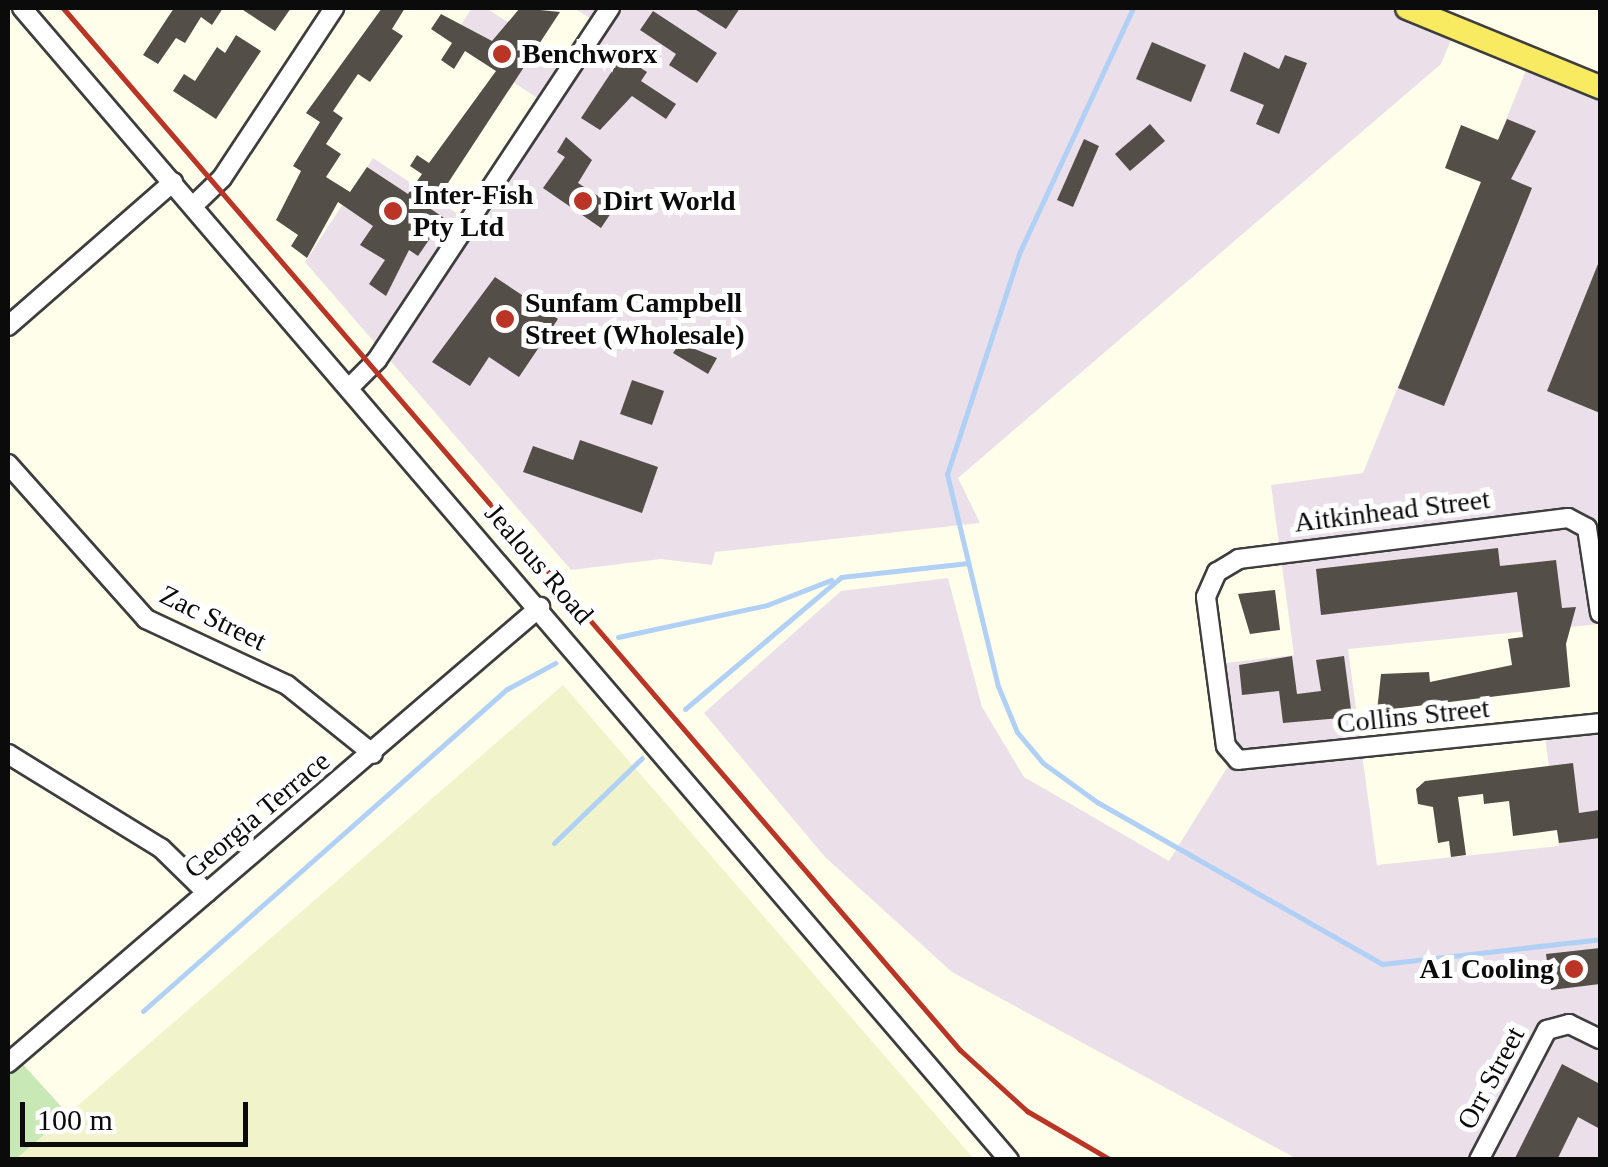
<!DOCTYPE html>
<style>
body{margin:0}
#map{position:relative;width:1608px;height:1167px;overflow:hidden;background:#fffeea;font-family:Georgia,serif}
div>[style]{position:absolute}
.industrial>*{inset:0;background:#ebdfea}
.farmland>*{inset:0;background:#f1f4cb}
.green>*{inset:0;background:#c8e8b5}
.stream>*{height:5px;margin:-2.5px;padding:0 2.5px;transform-origin:2.5px;border-radius:2.5px;background:#b0d1f5}
.building>*{inset:0;background:#544e48}
.roads{filter:drop-shadow(2px 0 #3e3e3e) drop-shadow(-2px 0 #3e3e3e) drop-shadow(0 2px #3e3e3e) drop-shadow(0 -2px #3e3e3e)}
.minor>*{height:18px;margin:-9px;padding:0 9px;transform-origin:9px;border-radius:9px;background:#fff}
.major>*{height:22px;margin:-11px;padding:0 11px;transform-origin:11px;border-radius:11px;background:#f8ea61}
.rail>*{height:5px;margin:-2.5px;padding:0 2.5px;transform-origin:2.5px;border-radius:2.5px;background:#ba3525}
.dots>*{width:28px;height:28px;translate:-50% -50%;box-sizing:border-box;border:5px solid #fff;border-radius:50%}
span{translate:-50% -50%;white-space:nowrap;text-align:center;line-height:1.15;-webkit-text-stroke:10px #fff;paint-order:stroke}
.poi-label{font-size:28px;color:#0b0b0b;font-weight:700}
.left{translate:0 -50%;text-align:left}
.right{translate:-100% -50%;text-align:right}
.street-label{font-size:28px;color:#0b0b0b}
.frame{position:absolute;inset:0;border:10px solid #0b0b0b;pointer-events:none}
.scale{position:absolute;left:20px;top:1102px;width:228px;height:45px;box-sizing:border-box;border:5px solid #0b0b0b;border-top:0;padding-left:12px;font-size:30px;line-height:35px;white-space:nowrap;color:#0b0b0b;-webkit-text-stroke:8px #fff;paint-order:stroke}
</style>
<div id="map">
<div class="industrial">
<i style="clip-path:polygon(472px 8px,486px 8px,571px 63px,597px 23px,574px 8px,1400px 8px,1455px 30px,1441px 64px,958px 478px,980px 523px,715px 552px,712px 565px,661px 559px,571px 570px,305px 262px,373px 158px,467px 220px,545px 103px,450px 41px)"></i>
<i style="clip-path:polygon(1531px 58px,1600px 86px,1600px 624px,1348px 649px,1377px 865px,1559px 846px,1544px 728px,1600px 722px,1600px 1159px,1297px 1159px,952px 972px,825px 857px,704px 713px,841px 591px,948px 578px,982px 707px,1024px 777px,1169px 861px,1230px 763px,1217px 664px,1294px 655px,1271px 485px,1363px 473px)"></i>
</div>
<div class="farmland">
<i style="clip-path:polygon(563px 685px,974px 1159px,16px 1159px,68px 1114px)"></i>
</div>
<div class="green">
<i style="clip-path:polygon(8px 1048px,68px 1114px,16px 1159px,8px 1159px)"></i>
</div>
<div class="stream">
<i style="left:1133px;top:8px;width:271px;rotate:114.9deg"></i>
<i style="left:1019px;top:254px;width:231px;rotate:108.1deg"></i>
<i style="left:947px;top:474px;width:218px;rotate:76.5deg"></i>
<i style="left:998px;top:686px;width:50px;rotate:67.6deg"></i>
<i style="left:1017px;top:732px;width:40px;rotate:50deg"></i>
<i style="left:1043px;top:763px;width:67px;rotate:35.8deg"></i>
<i style="left:1097px;top:802px;width:328px;rotate:29.6deg"></i>
<i style="left:1382px;top:964px;width:219px;rotate:-6.5deg"></i>
<i style="left:618px;top:637px;width:152px;rotate:-12.1deg"></i>
<i style="left:767px;top:605px;width:69px;rotate:-21.3deg"></i>
<i style="left:685px;top:709px;width:204px;rotate:-40.2deg"></i>
<i style="left:841px;top:577px;width:128px;rotate:-6.3deg"></i>
<i style="left:554px;top:843px;width:122px;rotate:-44deg"></i>
<i style="left:143px;top:1011px;width:486px;rotate:-41.5deg"></i>
<i style="left:507px;top:689px;width:55px;rotate:-28.4deg"></i>
</div>
<div class="building">
<i style="clip-path:polygon(174px 8px,223px 8px,212px 25px,201px 17px,185px 43px,176px 38px,158px 64px,143px 55px)"></i>
<i style="clip-path:polygon(240px 8px,291px 8px,275px 31px)"></i>
<i style="clip-path:polygon(382px 8px,405px 8px,392px 29px,403px 36px,370px 82px,358px 74px,333px 111px,343px 118px,326px 144px,341px 154px,326px 177px,350px 192px,367px 167px,408px 194px,422px 174px,410px 166px,417px 155px,429px 163px,496px 71px,465px 51px,454px 69px,441px 60px,452px 43px,431px 29px,441px 14px,492px 41px,520px 8px,560px 12px,431px 209px,444px 218px,418px 256px,409px 250px,386px 296px,369px 284px,385px 260px,360px 245px,373px 226px,338px 202px,307px 258px,291px 246px,298px 235px,276px 220px,301px 171px,293px 166px,320px 122px,306px 113px)"></i>
<i style="clip-path:polygon(693px 8px,740px 8px,726px 29px)"></i>
<i style="clip-path:polygon(653px 11px,717px 53px,697px 83px,669px 65px,676px 54px,640px 30px)"></i>
<i style="clip-path:polygon(236px 35px,261px 51px,216px 119px,173px 91px,184px 74px,195px 81px,217px 47px,225px 53px)"></i>
<i style="clip-path:polygon(1152px 42px,1206px 65px,1191px 102px,1136px 79px)"></i>
<i style="clip-path:polygon(1244px 52px,1279px 69px,1285px 55px,1307px 63px,1279px 134px,1256px 124px,1264px 105px,1230px 91px)"></i>
<i style="clip-path:polygon(622px 56px,647px 72px,641px 81px,676px 104px,666px 119px,632px 96px,600px 130px,581px 118px)"></i>
<i style="clip-path:polygon(1507px 119px,1536px 131px,1511px 179px,1532px 188px,1444px 406px,1398px 388px,1481px 182px,1445px 168px,1461px 125px,1498px 140px)"></i>
<i style="clip-path:polygon(1150px 124px,1165px 141px,1130px 171px,1115px 154px)"></i>
<i style="clip-path:polygon(566px 137px,592px 160px,578px 183px,615px 207px,601px 228px,543px 188px,565px 157px,557px 152px)"></i>
<i style="clip-path:polygon(1084px 139px,1099px 146px,1073px 207px,1057px 200px)"></i>
<i style="clip-path:polygon(1600px 259px,1600px 413px,1547px 391px)"></i>
<i style="clip-path:polygon(495px 277px,558px 319px,519px 377px,489px 357px,470px 386px,432px 362px)"></i>
<i style="clip-path:polygon(680px 343px,717px 358px,708px 374px,673px 353px)"></i>
<i style="clip-path:polygon(632px 380px,664px 391px,652px 425px,620px 414px)"></i>
<i style="clip-path:polygon(580px 440px,658px 467px,642px 513px,523px 472px,533px 446px,573px 460px)"></i>
<i style="clip-path:polygon(1498px 548px,1500px 566px,1556px 560px,1562px 608px,1576px 607px,1566px 644px,1570px 687px,1377px 711px,1381px 674px,1429px 672px,1430px 682px,1512px 665px,1508px 639px,1523px 637px,1517px 592px,1321px 615px,1316px 569px)"></i>
<i style="clip-path:polygon(1275px 590px,1280px 630px,1250px 634px,1238px 594px)"></i>
<i style="clip-path:polygon(1292px 656px,1297px 694px,1321px 691px,1316px 660px,1344px 656px,1352px 717px,1283px 723px,1279px 691px,1242px 695px,1239px 665px)"></i>
<i style="clip-path:polygon(1573px 763px,1579px 813px,1599px 810px,1600px 838px,1559px 843px,1557px 830px,1513px 836px,1509px 801px,1484px 804px,1483px 794px,1458px 797px,1466px 855px,1451px 857px,1449px 841px,1438px 843px,1433px 807px,1418px 804px,1416px 789px,1425px 781px)"></i>
<i style="clip-path:polygon(1600px 948px,1600px 984px,1551px 990px,1546px 954px)"></i>
<i style="clip-path:polygon(1562px 1064px,1600px 1084px,1600px 1129px,1578px 1117px,1557px 1160px,1514px 1160px)"></i>
</div>
<div class="roads">
<div class="minor">
<i style="left:22px;top:8px;width:1517px;rotate:49.41deg"></i>
<i style="left:193px;top:206px;width:40px;rotate:-44deg"></i>
<i style="left:222px;top:178px;width:204px;rotate:-56.6deg"></i>
<i style="left:8px;top:326px;width:219px;rotate:-41.1deg"></i>
<i style="left:350px;top:387px;width:38px;rotate:-45deg"></i>
<i style="left:377px;top:360px;width:422px;rotate:-56.5deg"></i>
<i style="left:8px;top:464px;width:208px;rotate:48.3deg"></i>
<i style="left:146px;top:619px;width:156px;rotate:25.1deg"></i>
<i style="left:287px;top:685px;width:110px;rotate:38.7deg"></i>
<i style="left:1600px;top:613px;width:86px;rotate:-98.7deg"></i>
<i style="left:1587px;top:528px;width:21px;rotate:-152deg"></i>
<i style="left:1568px;top:518px;width:332px;rotate:172.9deg"></i>
<i style="left:1239px;top:559px;width:26px;rotate:149deg"></i>
<i style="left:1217px;top:572px;width:27px;rotate:114deg"></i>
<i style="left:1206px;top:597px;width:150px;rotate:82.4deg"></i>
<i style="left:1226px;top:746px;width:18px;rotate:49deg"></i>
<i style="left:1238px;top:760px;width:364px;rotate:-5.8deg"></i>
<i style="left:8px;top:754px;width:180px;rotate:31.6deg"></i>
<i style="left:161px;top:848px;width:64px;rotate:44.4deg"></i>
<i style="left:8px;top:1063px;width:701px;rotate:-40.6deg"></i>
<i style="left:1479px;top:1160px;width:147px;rotate:-62.4deg"></i>
<i style="left:1547px;top:1030px;width:23px;rotate:-15deg"></i>
<i style="left:1569px;top:1024px;width:34px;rotate:26deg"></i>
</div>
<div class="major">
<i style="left:1407px;top:8px;width:209px;rotate:22.3deg"></i>
</div>
</div>
<div class="rail">
<i style="left:63px;top:8px;width:1375px;rotate:49.28deg"></i>
<i style="left:960px;top:1050px;width:91px;rotate:42.3deg"></i>
<i style="left:1027px;top:1111px;width:97px;rotate:30.3deg"></i>
</div>
<div class="dots">
<i style="left:502px;top:54px;background:#ba3525"></i>
<i style="left:583px;top:201px;background:#ba3525"></i>
<i style="left:393px;top:211px;background:#ba3525"></i>
<i style="left:505px;top:319px;background:#ba3525"></i>
<i style="left:1574px;top:969px;background:#ba3525"></i>
</div>
<div class="poi-label">
<span class="left" style="left:522px;top:54px">Benchworx</span>
<span class="left" style="left:413px;top:211px">Inter-Fish<br>Pty Ltd</span>
<span class="left" style="left:603px;top:201px">Dirt World</span>
<span class="left" style="left:525px;top:319px">Sunfam Campbell<br>Street (Wholesale)</span>
<span class="right" style="left:1554px;top:969px">A1 Cooling</span>
</div>
<div class="street-label">
<span style="left:1392px;top:511px;rotate:-7deg">Aitkinhead Street</span>
<span style="left:539px;top:564px;rotate:49deg">Jealous Road</span>
<span style="left:213px;top:618px;rotate:26deg">Zac Street</span>
<span style="left:1413px;top:716px;rotate:-6deg">Collins Street</span>
<span style="left:257px;top:815px;rotate:-40deg">Georgia Terrace</span>
<span style="left:1491px;top:1078px;rotate:-62deg">Orr Street</span>
</div>
<div class="frame"></div>
<div class="scale">100 m</div>
</div>
